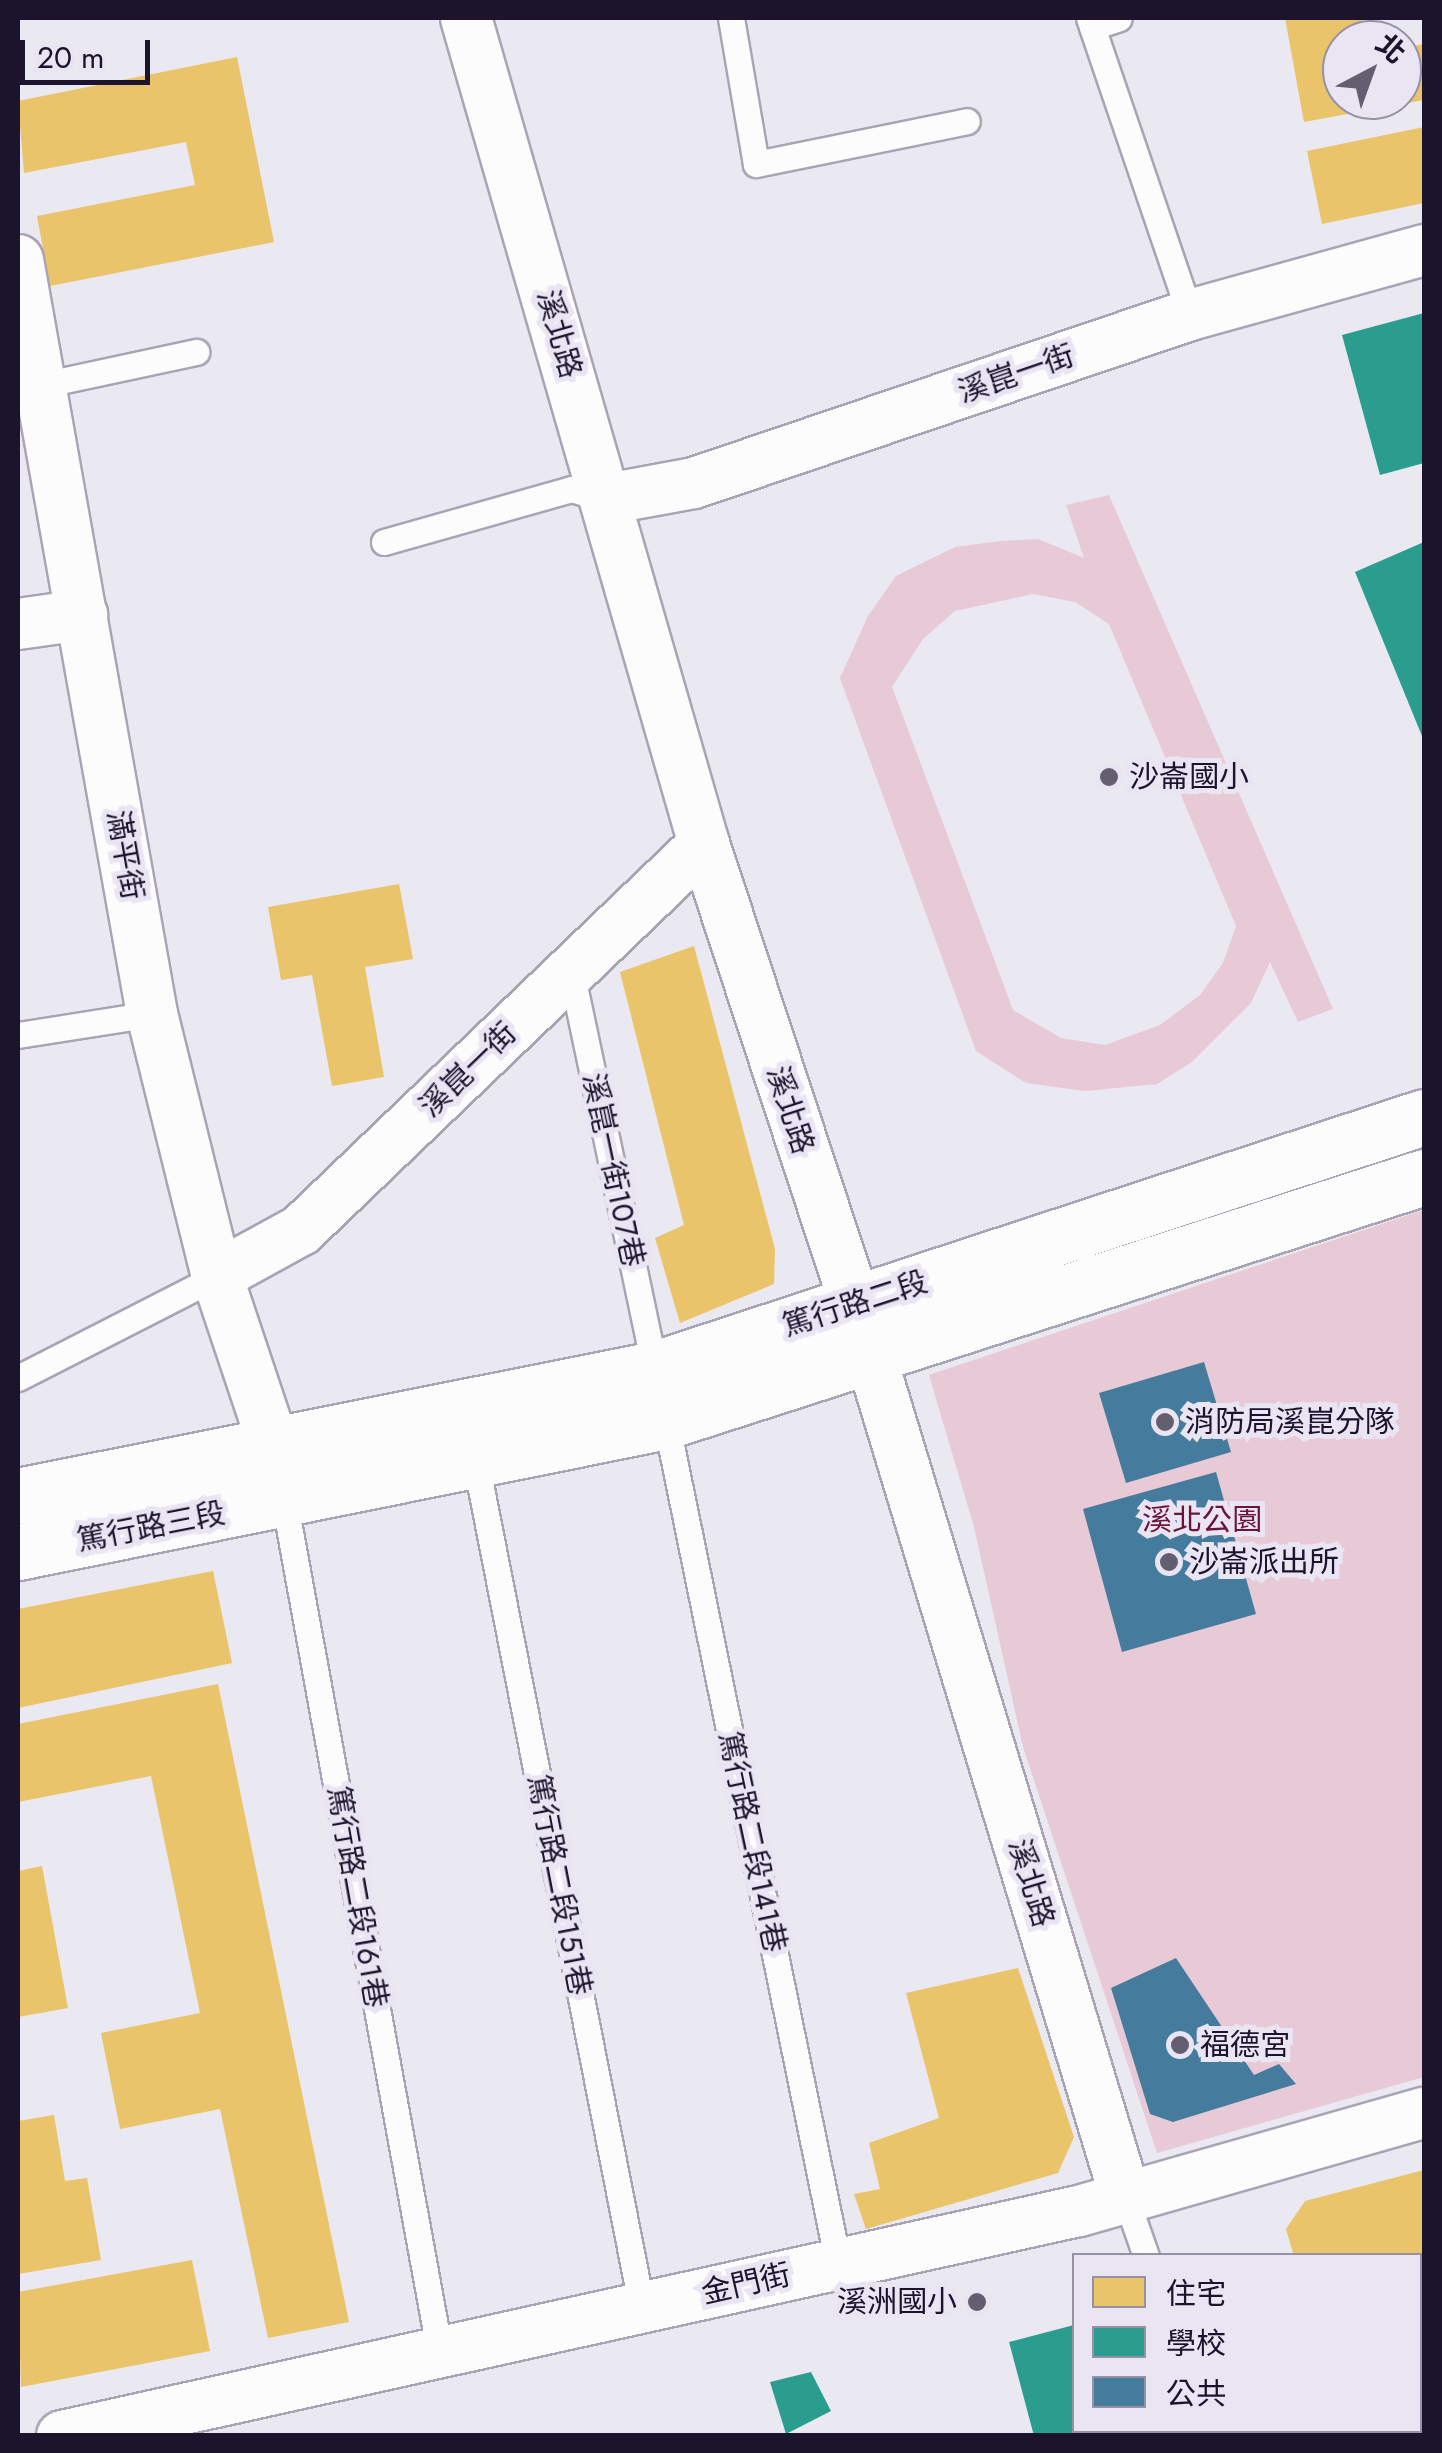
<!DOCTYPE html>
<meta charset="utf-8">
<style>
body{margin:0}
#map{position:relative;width:1442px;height:2453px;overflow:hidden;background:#eae8f0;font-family:Jost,"Noto Sans TC",sans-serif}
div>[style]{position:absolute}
.green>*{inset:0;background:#e7cad6}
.homes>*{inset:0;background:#e9c46a}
.schools>*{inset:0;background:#2a9d8f}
.public>*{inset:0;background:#457b9d}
.roads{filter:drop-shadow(2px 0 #a9a3b3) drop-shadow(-2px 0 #a9a3b3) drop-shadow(0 2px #a9a3b3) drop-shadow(0 -2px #a9a3b3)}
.lane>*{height:25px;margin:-12.5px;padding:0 12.5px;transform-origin:12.5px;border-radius:12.5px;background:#fcfcfd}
.street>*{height:50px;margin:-25px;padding:0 25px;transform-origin:25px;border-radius:25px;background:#fcfcfd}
.secondary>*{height:55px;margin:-27.5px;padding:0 27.5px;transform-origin:27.5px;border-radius:27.5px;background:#fcfcfd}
.dots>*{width:28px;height:28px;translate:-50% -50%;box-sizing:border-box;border:5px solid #e9e5f3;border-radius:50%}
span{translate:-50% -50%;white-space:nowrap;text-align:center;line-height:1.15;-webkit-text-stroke:10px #e9e5f3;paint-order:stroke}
.street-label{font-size:30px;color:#1c132d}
.poi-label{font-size:30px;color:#1c132d}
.left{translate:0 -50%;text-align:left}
.right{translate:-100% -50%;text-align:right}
.park-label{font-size:30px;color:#6c133a}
.frame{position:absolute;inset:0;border:20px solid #1c132d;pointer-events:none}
.legend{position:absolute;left:1072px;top:2253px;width:350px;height:180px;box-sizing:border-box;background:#e9e5f3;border:2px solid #9791a4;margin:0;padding:12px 18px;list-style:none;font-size:30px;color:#1c132d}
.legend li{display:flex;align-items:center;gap:20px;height:50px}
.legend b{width:50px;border:2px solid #9791a4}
.north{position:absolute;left:1322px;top:20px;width:100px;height:100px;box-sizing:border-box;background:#e9e5f3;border:2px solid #9791a4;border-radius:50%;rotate:41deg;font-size:28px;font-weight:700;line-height:40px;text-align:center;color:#1c132d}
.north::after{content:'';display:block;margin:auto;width:35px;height:45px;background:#645e71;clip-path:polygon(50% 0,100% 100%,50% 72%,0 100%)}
.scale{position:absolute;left:20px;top:40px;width:130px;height:45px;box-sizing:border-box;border:5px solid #1c132d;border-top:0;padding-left:12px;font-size:30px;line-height:35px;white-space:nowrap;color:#1c132d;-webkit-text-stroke:8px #e9e5f3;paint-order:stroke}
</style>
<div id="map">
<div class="green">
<i style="clip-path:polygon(evenodd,1109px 495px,1333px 1009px,1298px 1022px,1270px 962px,1251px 1003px,1192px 1062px,1157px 1084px,1085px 1091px,1026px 1083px,976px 1051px,840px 678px,868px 616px,896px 576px,955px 547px,1000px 541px,1038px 539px,1084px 558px,1066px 505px,1109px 495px,1033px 594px,1075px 602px,1109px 624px,1236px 926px,1223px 963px,1200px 995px,1160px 1025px,1105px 1045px,1061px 1038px,1013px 1010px,892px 687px,923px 639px,955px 611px,1033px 594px)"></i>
<i style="clip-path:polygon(1424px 1210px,1424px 2077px,1157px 2153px,1023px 1747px,974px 1527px,929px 1375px)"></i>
</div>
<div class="homes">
<i style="clip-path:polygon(1285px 18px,1362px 18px,1366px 40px,1342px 40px,1342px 100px,1402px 100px,1402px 48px,1424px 44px,1424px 100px,1304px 122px)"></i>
<i style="clip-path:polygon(237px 57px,274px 242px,50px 286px,37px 216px,195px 185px,186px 142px,24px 173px,18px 101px)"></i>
<i style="clip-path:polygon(1424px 127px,1424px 203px,1322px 224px,1307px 151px)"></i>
<i style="clip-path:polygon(399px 884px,413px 959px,365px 967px,384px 1077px,332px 1086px,312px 975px,281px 980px,268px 907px)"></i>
<i style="clip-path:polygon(694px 946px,775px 1249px,774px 1284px,680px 1323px,655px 1238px,684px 1225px,620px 972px)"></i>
<i style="clip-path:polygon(213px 1571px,232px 1663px,18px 1708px,18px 1609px)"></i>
<i style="clip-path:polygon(218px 1684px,349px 2322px,268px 2338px,220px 2109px,120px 2129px,101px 2033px,200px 2013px,151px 1776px,18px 1802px,18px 1724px)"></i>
<i style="clip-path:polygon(42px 1866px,68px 2008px,18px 2017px,18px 1871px)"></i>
<i style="clip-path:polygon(1018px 1968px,1074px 2137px,1058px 2173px,866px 2229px,854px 2194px,880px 2189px,869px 2143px,939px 2118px,906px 1993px)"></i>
<i style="clip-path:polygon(54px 2115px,65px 2181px,87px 2178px,101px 2260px,18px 2274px,18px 2121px)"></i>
<i style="clip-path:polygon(1424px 2170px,1424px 2268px,1420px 2269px,1420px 2256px,1294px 2256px,1286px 2229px,1305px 2201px)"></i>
<i style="clip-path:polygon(192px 2260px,210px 2351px,21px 2387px,18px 2292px)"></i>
<i style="clip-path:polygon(1424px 2293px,1424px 2379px,1420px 2381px,1420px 2295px)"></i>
<i style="clip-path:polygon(1420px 2408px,1424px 2430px,1408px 2436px,1368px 2436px,1366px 2430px,1420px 2430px)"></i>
</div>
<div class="schools">
<i style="clip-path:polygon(1424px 313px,1424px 463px,1380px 475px,1342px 335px)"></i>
<i style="clip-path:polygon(1424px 542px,1424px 741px,1355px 572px)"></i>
<i style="clip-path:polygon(1074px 2325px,1074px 2430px,1105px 2436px,1034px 2436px,1009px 2342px)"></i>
<i style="clip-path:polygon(811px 2372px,831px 2411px,786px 2434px,770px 2382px)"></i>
</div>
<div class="public">
<i style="clip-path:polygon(1204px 1362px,1231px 1452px,1126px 1483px,1099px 1393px)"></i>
<i style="clip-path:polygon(1216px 1472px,1256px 1614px,1122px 1652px,1083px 1509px)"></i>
<i style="clip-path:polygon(1176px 1958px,1254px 2075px,1279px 2064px,1296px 2084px,1173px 2122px,1150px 2114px,1111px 1988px)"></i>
</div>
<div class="roads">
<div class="lane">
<i style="left:731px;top:18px;width:148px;rotate:80.3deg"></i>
<i style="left:756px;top:164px;width:215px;rotate:-11.5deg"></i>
<i style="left:1089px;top:18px;width:314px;rotate:71.2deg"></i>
<i style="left:1092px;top:27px;width:28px;rotate:-18deg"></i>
<i style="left:37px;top:386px;width:163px;rotate:-12.1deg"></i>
<i style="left:384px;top:542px;width:194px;rotate:-15.8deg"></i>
<i style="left:571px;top:489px;width:37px;rotate:16deg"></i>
<i style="left:571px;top:971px;width:407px;rotate:78.1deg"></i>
<i style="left:18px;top:1035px;width:136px;rotate:-8.9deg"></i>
<i style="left:18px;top:1378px;width:224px;rotate:-27.1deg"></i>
<i style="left:666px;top:1421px;width:859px;rotate:78.45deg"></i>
<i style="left:476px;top:1463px;width:861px;rotate:78.89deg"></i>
<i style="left:283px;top:1494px;width:874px;rotate:79.65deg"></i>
<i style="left:1126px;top:2199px;width:60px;rotate:70.7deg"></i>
<i style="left:1212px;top:2430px;width:6px;rotate:72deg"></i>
</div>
<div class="street">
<i style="left:466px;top:18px;width:860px;rotate:73.93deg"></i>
<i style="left:704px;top:844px;width:484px;rotate:71.8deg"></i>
<i style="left:855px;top:1304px;width:935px;rotate:73.15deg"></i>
<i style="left:18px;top:260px;width:766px;rotate:79.92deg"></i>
<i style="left:152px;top:1014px;width:270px;rotate:76.1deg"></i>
<i style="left:217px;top:1276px;width:173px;rotate:71.5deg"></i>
<i style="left:607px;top:499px;width:88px;rotate:-10.4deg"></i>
<i style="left:694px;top:483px;width:524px;rotate:-18.71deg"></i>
<i style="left:1190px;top:315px;width:243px;rotate:-15.5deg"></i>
<i style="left:18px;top:624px;width:65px;rotate:-8deg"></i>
<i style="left:217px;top:1276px;width:96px;rotate:-28.7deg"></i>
<i style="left:301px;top:1230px;width:558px;rotate:-43.77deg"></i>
<i style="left:62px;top:2436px;width:1042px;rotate:-12.48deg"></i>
<i style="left:1079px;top:2211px;width:359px;rotate:-15.9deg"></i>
</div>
<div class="secondary">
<i style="left:18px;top:1496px;width:650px;rotate:-11.28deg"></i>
<i style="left:655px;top:1369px;width:809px;rotate:-18.14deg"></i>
<i style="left:18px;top:1552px;width:661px;rotate:-11.43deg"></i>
<i style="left:666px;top:1421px;width:796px;rotate:-17.84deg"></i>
</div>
</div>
<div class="dots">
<i style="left:1109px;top:777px;background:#645e71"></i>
<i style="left:1165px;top:1422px;background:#645e71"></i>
<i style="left:1169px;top:1562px;background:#645e71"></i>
<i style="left:1180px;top:2045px;background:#645e71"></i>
<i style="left:977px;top:2302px;background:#645e71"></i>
</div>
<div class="street-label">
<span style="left:559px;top:334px;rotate:74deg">溪北路</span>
<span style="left:1016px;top:374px;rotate:-19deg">溪崑一街</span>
<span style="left:125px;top:855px;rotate:80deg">滿平街</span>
<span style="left:468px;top:1070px;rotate:-44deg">溪崑一街</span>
<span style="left:790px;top:1110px;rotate:72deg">溪北路</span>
<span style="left:613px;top:1170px;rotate:78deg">溪崑一街107巷</span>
<span style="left:855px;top:1304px;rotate:-18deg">篤行路二段</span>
<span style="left:151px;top:1527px;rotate:-11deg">篤行路三段</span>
<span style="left:752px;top:1842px;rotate:78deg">篤行路二段141巷</span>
<span style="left:1031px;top:1883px;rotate:73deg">溪北路</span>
<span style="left:559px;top:1885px;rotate:79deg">篤行路二段151巷</span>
<span style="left:357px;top:1897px;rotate:80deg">篤行路二段161巷</span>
<span style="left:746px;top:2284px;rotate:-13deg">金門街</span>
</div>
<div class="poi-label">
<span class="left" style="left:1129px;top:777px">沙崙國小</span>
<span class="left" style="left:1185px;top:1422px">消防局溪崑分隊</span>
<span class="left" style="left:1189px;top:1562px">沙崙派出所</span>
<span class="left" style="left:1200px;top:2045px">福德宮</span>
<span class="right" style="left:957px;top:2302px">溪洲國小</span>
</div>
<div class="park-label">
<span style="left:1202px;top:1520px">溪北公園</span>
</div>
<div class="frame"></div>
<ul class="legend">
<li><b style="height:28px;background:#e9c46a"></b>住宅</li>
<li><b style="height:28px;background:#2a9d8f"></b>學校</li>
<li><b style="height:28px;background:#457b9d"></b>公共</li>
</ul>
<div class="north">北</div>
<div class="scale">20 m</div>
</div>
